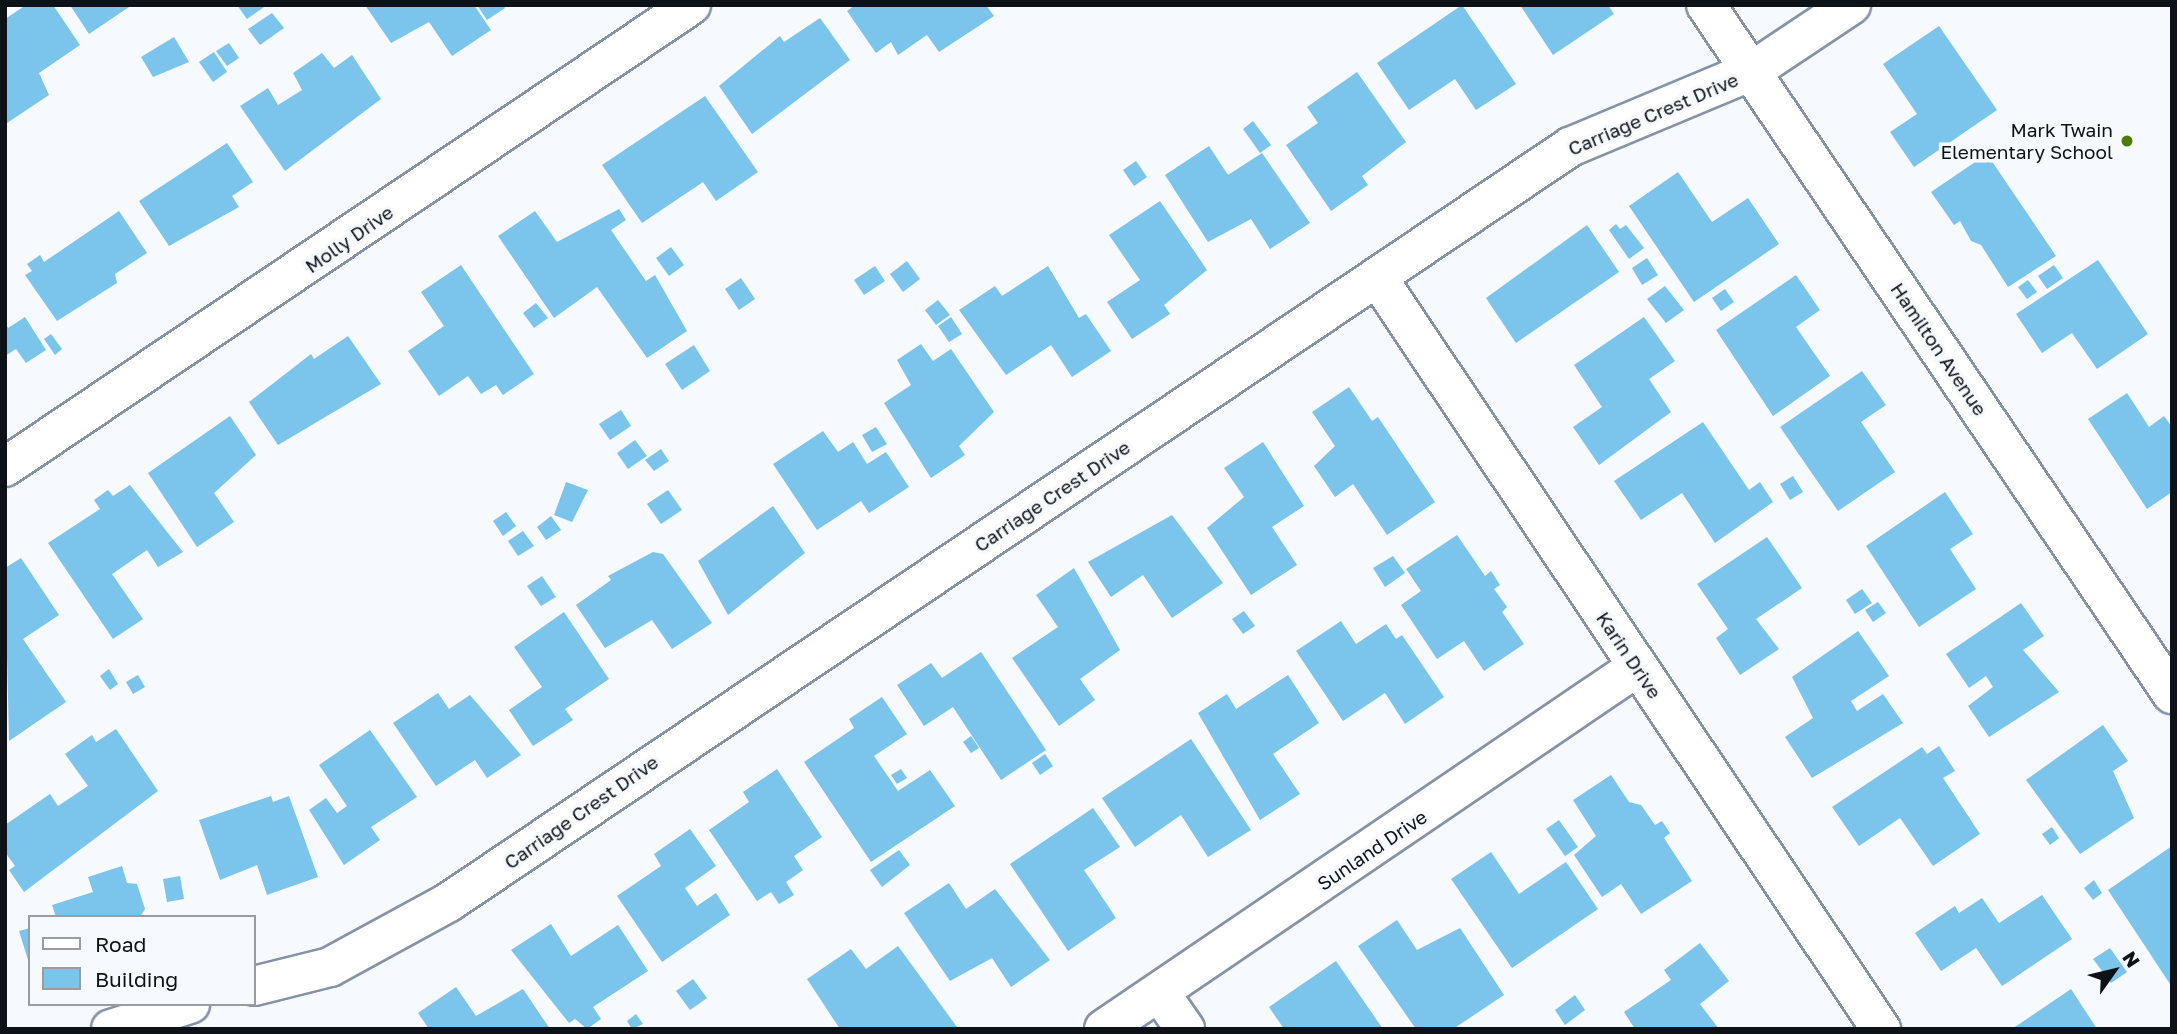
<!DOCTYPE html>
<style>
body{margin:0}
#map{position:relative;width:2177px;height:1034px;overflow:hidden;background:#f6f9fd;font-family:"Golos Text",sans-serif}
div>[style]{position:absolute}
.building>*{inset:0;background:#7bc4eb}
.roads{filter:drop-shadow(2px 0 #8693a7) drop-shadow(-2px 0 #8693a7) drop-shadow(0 2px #8693a7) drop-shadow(0 -2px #8693a7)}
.minor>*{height:38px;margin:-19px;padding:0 19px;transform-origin:19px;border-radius:19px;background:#fff}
.dots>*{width:19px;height:19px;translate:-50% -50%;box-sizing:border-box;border:4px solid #f6f9fd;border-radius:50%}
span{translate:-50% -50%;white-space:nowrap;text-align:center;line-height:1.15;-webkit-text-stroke:7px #f6f9fd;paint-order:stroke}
.street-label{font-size:19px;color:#0d1219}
.poi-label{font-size:19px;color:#0d1219}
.right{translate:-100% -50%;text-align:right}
.frame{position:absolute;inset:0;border:7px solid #0d1219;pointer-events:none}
.legend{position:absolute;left:28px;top:915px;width:228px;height:91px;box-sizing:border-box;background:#f6f9fd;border:2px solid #999da2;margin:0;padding:9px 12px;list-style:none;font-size:21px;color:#0d1219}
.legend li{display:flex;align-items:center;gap:14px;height:35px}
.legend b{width:35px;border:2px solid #999da2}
.north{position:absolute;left:2079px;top:936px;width:70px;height:70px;-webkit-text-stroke:5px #f6f9fd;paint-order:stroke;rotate:56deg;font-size:19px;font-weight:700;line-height:28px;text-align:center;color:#0d1219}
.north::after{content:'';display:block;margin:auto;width:24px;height:32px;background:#0d1219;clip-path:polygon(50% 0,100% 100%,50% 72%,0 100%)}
</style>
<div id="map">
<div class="building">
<i style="clip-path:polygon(26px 5px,53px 5px,80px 45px,39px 73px,49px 95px,7px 123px,5px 19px)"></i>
<i style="clip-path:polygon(70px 5px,132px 5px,89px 34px)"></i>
<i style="clip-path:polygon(237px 5px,267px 5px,247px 19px)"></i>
<i style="clip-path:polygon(365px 5px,474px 5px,491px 30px,452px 56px,429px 22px,391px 43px)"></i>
<i style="clip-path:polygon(477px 5px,503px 5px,505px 8px,487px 20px)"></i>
<i style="clip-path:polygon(855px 5px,986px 5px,994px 16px,939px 52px,927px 35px,898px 55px,891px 42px,876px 53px,847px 11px)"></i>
<i style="clip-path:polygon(1462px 5px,1516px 84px,1476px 110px,1455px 79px,1409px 110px,1377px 63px)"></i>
<i style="clip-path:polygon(1520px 5px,1608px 5px,1614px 14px,1553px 55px)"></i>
<i style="clip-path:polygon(272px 13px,284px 28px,260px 45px,248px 29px)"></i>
<i style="clip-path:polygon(820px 18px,850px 60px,752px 134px,719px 86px,780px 36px,784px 42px)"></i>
<i style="clip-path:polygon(1939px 26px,1997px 110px,1914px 167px,1890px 132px,1917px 114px,1883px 64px)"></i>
<i style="clip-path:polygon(174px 37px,189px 62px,153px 77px,141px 57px)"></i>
<i style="clip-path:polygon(229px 43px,239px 58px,227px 66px,216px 51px)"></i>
<i style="clip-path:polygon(214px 52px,227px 72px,213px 82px,199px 62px)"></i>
<i style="clip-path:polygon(322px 53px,334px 68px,352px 55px,381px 99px,285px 171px,240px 106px,268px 88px,278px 105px,302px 90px,293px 73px)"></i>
<i style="clip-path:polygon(1357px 72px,1406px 142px,1362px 176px,1368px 185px,1331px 211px,1286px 145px,1318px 123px,1307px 107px)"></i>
<i style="clip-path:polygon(705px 96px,758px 172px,716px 201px,703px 182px,642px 223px,602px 165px)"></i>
<i style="clip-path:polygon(1253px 121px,1271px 145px,1260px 153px,1243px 129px)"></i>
<i style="clip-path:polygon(227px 143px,253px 182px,232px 196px,239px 207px,169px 246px,139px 201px)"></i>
<i style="clip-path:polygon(1209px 146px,1228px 175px,1262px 153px,1310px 223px,1270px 249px,1251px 219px,1208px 242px,1165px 175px)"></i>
<i style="clip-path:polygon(1987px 154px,2056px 256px,2008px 287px,1981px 245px,1971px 241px,1960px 221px,1954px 225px,1931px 192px)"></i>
<i style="clip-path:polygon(1136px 161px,1147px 177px,1134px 186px,1123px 170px)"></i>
<i style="clip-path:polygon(1678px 172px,1712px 222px,1748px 198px,1779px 244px,1694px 302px,1629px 206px)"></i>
<i style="clip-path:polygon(1160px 201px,1207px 270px,1164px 305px,1170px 314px,1132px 339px,1107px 302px,1140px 280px,1109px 235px)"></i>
<i style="clip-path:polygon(619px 209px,626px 220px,611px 230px,646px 281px,655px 275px,687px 331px,647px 358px,597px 287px,554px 318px,498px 236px,535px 211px,557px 242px)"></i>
<i style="clip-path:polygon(119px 211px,147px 253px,115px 274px,117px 283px,57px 321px,25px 275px,32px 271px,27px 264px,40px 255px,44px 262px)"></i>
<i style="clip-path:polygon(1616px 224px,1620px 229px,1626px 225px,1644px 248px,1629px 259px,1609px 230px)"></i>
<i style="clip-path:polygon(1587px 225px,1619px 272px,1516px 343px,1486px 298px)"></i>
<i style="clip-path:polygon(671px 247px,684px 265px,669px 276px,656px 258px)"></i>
<i style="clip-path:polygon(1647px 258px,1658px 275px,1642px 285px,1632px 268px)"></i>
<i style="clip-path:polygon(2098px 260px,2148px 334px,2097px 369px,2072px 333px,2042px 353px,2016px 314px)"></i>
<i style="clip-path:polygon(907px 261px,920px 279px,903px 292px,890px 274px)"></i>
<i style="clip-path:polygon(461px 265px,534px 374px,503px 395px,496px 385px,481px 394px,468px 376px,439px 396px,408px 351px,444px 326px,421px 292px)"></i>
<i style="clip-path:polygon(2054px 265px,2063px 278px,2047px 289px,2038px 276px)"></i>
<i style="clip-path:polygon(875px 266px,885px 281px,864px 295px,854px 280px)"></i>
<i style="clip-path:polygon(1048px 266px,1079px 318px,1086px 314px,1111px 351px,1072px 377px,1051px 345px,1006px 375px,959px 310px,995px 286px,1002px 296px)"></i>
<i style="clip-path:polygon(1796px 275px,1820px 310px,1796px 327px,1830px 376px,1773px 416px,1716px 330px)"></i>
<i style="clip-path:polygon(741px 278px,755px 299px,739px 310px,725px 289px)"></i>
<i style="clip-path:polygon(2028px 280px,2037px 292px,2027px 299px,2018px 287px)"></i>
<i style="clip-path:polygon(1665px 286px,1684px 310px,1666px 323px,1647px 299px)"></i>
<i style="clip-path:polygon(1725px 289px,1734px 302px,1721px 311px,1712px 298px)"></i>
<i style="clip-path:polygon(938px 300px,950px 315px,936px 325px,925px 310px)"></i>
<i style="clip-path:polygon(536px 303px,548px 318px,534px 328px,523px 313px)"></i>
<i style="clip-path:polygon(25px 317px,46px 350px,26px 363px,16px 349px,5px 356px,5px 323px,8px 328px)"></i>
<i style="clip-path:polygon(951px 317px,962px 334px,949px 342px,938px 326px)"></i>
<i style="clip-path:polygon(1644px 317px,1675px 361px,1649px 379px,1671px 412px,1599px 465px,1573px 427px,1602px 407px,1574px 365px)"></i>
<i style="clip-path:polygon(51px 334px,62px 349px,55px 355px,44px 339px)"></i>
<i style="clip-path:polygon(348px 336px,381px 384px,278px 445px,249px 402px,311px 354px,314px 359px)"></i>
<i style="clip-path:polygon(921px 344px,933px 361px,951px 349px,994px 412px,959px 446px,965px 455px,931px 478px,884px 403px,911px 385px,897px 360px)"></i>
<i style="clip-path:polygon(694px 345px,710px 371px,682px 390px,665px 364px)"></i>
<i style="clip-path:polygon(1862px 371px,1886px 405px,1861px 422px,1895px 472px,1838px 511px,1780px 427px)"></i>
<i style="clip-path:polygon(1349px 387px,1372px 421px,1378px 417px,1435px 502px,1387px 535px,1353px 484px,1335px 497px,1314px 466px,1335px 446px,1312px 412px)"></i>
<i style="clip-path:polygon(2127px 393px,2149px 427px,2164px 416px,2172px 427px,2172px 492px,2147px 509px,2088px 419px)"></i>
<i style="clip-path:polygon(621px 410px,631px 426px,610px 440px,599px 424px)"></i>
<i style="clip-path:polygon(230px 416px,256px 455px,214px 493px,234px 522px,197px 547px,148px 473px)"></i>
<i style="clip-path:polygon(1703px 422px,1749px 490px,1760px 482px,1773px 502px,1715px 543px,1682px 493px,1641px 520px,1614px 481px)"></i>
<i style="clip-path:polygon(876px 427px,887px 444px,872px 452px,862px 435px)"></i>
<i style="clip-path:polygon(823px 431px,838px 452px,853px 442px,867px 464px,886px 452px,909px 487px,869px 513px,861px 501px,817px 530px,773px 464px)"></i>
<i style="clip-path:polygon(635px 440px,647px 456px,628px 469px,617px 453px)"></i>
<i style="clip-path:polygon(1263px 442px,1304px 506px,1272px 527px,1297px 565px,1251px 595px,1207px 528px,1244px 497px,1224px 468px)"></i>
<i style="clip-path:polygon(661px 449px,669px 461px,654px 471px,645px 460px)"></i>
<i style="clip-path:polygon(1793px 476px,1803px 492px,1790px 500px,1780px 484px)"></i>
<i style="clip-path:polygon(566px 482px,588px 490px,572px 522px,554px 515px)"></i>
<i style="clip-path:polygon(130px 485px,183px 552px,158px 567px,147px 550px,112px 574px,143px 619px,113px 639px,48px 543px,100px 509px,94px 500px,108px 490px,113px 496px)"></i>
<i style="clip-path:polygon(668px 490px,682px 510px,661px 524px,647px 504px)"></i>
<i style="clip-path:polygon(1945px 492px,1973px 534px,1950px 549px,1976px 589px,1919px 627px,1866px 546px)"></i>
<i style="clip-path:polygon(773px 506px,805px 553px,728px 615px,698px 561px)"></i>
<i style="clip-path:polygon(506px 512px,516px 526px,503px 536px,493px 521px)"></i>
<i style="clip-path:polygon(1172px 515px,1223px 583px,1172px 618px,1143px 575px,1111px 597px,1088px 562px)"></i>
<i style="clip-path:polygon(551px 516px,561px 530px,546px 540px,537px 527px)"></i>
<i style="clip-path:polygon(523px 531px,534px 546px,518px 556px,508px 541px)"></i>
<i style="clip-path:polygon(1457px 535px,1485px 576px,1491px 571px,1500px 585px,1494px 589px,1507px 607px,1502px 612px,1524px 644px,1484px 671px,1464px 641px,1437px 659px,1401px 605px,1421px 591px,1406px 569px)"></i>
<i style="clip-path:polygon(1767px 537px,1802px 588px,1756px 619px,1779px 649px,1740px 675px,1716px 638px,1728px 629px,1697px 584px)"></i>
<i style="clip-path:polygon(653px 552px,663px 554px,712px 623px,672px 649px,652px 620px,605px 648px,576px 605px,611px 580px,608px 576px)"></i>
<i style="clip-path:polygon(1393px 556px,1405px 573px,1385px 587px,1373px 568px)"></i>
<i style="clip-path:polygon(21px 558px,59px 615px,23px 639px,66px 702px,9px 741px,5px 568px)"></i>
<i style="clip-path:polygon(1074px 568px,1120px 650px,1080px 679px,1095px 700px,1059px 726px,1012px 658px,1058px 627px,1036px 595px)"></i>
<i style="clip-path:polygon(542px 576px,556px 597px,541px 606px,527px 586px)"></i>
<i style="clip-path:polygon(1862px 589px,1872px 603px,1855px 614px,1846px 600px)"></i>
<i style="clip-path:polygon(1878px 602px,1886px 613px,1873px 622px,1865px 610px)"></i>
<i style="clip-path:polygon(2021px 603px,2044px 636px,2023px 650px,2059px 692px,1989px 737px,1968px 706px,1993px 687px,1986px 676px,1969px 688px,1946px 654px)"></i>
<i style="clip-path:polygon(1244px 611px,1255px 626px,1243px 634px,1232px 619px)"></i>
<i style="clip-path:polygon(564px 612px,609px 679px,565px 709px,573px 720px,533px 746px,509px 710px,542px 687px,514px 647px)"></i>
<i style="clip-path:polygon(1341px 621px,1356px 644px,1386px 624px,1396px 639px,1402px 635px,1444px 697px,1405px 724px,1385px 693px,1343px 721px,1296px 651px)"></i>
<i style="clip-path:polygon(1858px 631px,1889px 676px,1851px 701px,1857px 711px,1883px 694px,1903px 723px,1812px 778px,1785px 737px,1813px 718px,1792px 677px)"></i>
<i style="clip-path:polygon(981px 652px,1046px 750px,1001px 780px,953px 707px,924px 726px,897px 685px,931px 663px,942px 678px)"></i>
<i style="clip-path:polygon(109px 669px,118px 684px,110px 690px,100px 676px)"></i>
<i style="clip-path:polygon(138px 675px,145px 687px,133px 694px,126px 682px)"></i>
<i style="clip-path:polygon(1288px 675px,1319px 723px,1273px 754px,1300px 794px,1260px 820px,1198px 713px,1227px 694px,1236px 709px)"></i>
<i style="clip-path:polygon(438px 693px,449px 709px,470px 695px,521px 755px,487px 778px,475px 760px,436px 786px,393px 723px)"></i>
<i style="clip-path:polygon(882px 697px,907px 734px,874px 756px,898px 791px,930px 770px,955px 806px,871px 862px,804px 762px,854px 728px,849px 719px)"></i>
<i style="clip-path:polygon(2103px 725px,2128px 761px,2113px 771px,2134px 818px,2080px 854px,2026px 780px)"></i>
<i style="clip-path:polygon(116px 729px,158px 791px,24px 892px,9px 870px,15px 866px,5px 852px,5px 825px,50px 794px,58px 806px,88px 786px,65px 754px,92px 735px,96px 742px)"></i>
<i style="clip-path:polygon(370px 730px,417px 797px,371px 827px,380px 840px,344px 865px,309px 810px,326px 798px,337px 813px,347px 806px,319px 765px)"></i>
<i style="clip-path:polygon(971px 736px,979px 748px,971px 753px,963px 742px)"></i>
<i style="clip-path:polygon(1191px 739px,1251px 830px,1208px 857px,1181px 815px,1135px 847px,1102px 798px)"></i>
<i style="clip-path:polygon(1939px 746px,1955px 771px,1943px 778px,1980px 834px,1933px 866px,1900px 818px,1859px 846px,1832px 807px,1922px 747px,1927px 754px)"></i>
<i style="clip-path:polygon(1045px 754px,1053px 766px,1040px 775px,1032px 763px)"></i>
<i style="clip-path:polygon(777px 769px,822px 837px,794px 856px,803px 870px,786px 882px,794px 895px,779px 904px,771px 892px,757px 901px,709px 830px,749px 802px,743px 792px)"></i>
<i style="clip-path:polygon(901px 769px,907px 778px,897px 784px,891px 775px)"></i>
<i style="clip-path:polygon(1611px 775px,1629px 802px,1641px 805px,1655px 825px,1662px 821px,1670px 833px,1664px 838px,1692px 881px,1641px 914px,1621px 884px,1602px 897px,1574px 855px,1596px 836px,1573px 800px)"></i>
<i style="clip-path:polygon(271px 796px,273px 802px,289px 796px,318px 877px,267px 895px,257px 865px,220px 880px,199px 820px)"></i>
<i style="clip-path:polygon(1093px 808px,1120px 847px,1084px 870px,1116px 918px,1068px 951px,1010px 864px)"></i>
<i style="clip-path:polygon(1559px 820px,1578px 847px,1565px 856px,1546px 829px)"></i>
<i style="clip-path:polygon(2052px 827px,2059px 838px,2050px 845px,2042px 834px)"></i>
<i style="clip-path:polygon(690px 829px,716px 866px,685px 888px,697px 906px,716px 893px,730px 915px,662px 962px,617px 896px,661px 866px,654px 854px)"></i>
<i style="clip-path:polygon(2172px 846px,2172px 987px,2108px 890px)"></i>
<i style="clip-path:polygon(899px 850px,910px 865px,882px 887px,870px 870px)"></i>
<i style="clip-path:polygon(1491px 852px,1519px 894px,1566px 862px,1598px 909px,1512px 968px,1451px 879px)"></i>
<i style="clip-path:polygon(122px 866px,127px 883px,137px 884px,145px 909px,140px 917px,56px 917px,52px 905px,93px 892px,88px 877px)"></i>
<i style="clip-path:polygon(180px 876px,184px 899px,167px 902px,163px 879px)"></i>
<i style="clip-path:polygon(2094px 880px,2102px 893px,2093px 900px,2084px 888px)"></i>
<i style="clip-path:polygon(949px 883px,966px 909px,995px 889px,1050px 960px,1011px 987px,992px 958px,950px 981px,904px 913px)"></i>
<i style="clip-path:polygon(2042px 895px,2072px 939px,2002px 986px,1976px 948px,1941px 971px,1915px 933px,1955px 906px,1959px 913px,1982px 898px,1999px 923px)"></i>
<i style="clip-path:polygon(1397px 920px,1417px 950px,1460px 928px,1504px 995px,1453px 1029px,1416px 1029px,1358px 946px)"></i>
<i style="clip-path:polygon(551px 924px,571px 956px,618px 925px,648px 971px,593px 1007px,601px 1019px,587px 1029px,575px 1019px,569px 1023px,511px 950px)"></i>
<i style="clip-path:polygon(30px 928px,30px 963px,29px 963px,19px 931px)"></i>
<i style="clip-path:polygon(1700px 943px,1729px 981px,1700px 1004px,1719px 1029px,1635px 1029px,1624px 1012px,1671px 980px,1664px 970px)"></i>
<i style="clip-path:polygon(898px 946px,957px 1027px,840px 1029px,807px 979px,851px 949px,866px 969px)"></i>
<i style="clip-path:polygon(2110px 948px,2127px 972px,2111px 983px,2093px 959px)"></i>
<i style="clip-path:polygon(1336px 961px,1383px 1029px,1284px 1029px,1269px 1007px)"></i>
<i style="clip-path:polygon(693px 979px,707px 998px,690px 1010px,676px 991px)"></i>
<i style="clip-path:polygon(456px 987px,476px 1016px,523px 989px,550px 1029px,429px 1029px,418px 1013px)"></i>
<i style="clip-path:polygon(2071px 989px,2097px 1029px,2012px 1029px)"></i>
<i style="clip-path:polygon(1575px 995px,1585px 1010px,1565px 1025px,1555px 1010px)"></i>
<i style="clip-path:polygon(636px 1014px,643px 1024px,632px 1029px,627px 1021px)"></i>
</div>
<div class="roads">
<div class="minor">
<i style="left:1706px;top:5px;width:832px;rotate:55.93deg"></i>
<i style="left:1379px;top:280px;width:902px;rotate:56.17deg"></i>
<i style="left:5px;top:467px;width:827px;rotate:-33.96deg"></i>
<i style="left:254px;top:986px;width:78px;rotate:-14deg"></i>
<i style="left:330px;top:967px;width:136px;rotate:-28.6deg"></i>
<i style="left:449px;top:902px;width:1352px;rotate:-33.96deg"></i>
<i style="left:1570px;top:147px;width:197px;rotate:-22.7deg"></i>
<i style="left:1752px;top:71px;width:119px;rotate:-33.7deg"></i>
<i style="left:1160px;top:993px;width:44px;rotate:55.2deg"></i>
<i style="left:111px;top:1029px;width:83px;rotate:-17.6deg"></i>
<i style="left:1104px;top:1029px;width:644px;rotate:-34.18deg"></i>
</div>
</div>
<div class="dots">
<i style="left:2127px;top:141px;background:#4e7d07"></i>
</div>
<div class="street-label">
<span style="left:1653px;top:114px;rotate:-23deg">Carriage Crest Drive</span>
<span style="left:349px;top:239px;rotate:-35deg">Molly Drive</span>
<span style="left:1939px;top:349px;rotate:56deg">Hamilton Avenue</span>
<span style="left:1052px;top:496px;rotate:-34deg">Carriage Crest Drive</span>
<span style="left:1629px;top:655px;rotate:56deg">Karin Drive</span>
<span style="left:581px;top:812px;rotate:-35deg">Carriage Crest Drive</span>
<span style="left:1372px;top:850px;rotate:-34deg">Sunland Drive</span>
</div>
<div class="poi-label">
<span class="right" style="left:2113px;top:141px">Mark Twain<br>Elementary School</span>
</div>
<div class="frame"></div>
<ul class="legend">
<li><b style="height:9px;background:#fff"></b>Road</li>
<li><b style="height:19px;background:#7bc4eb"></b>Building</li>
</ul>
<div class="north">N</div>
</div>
